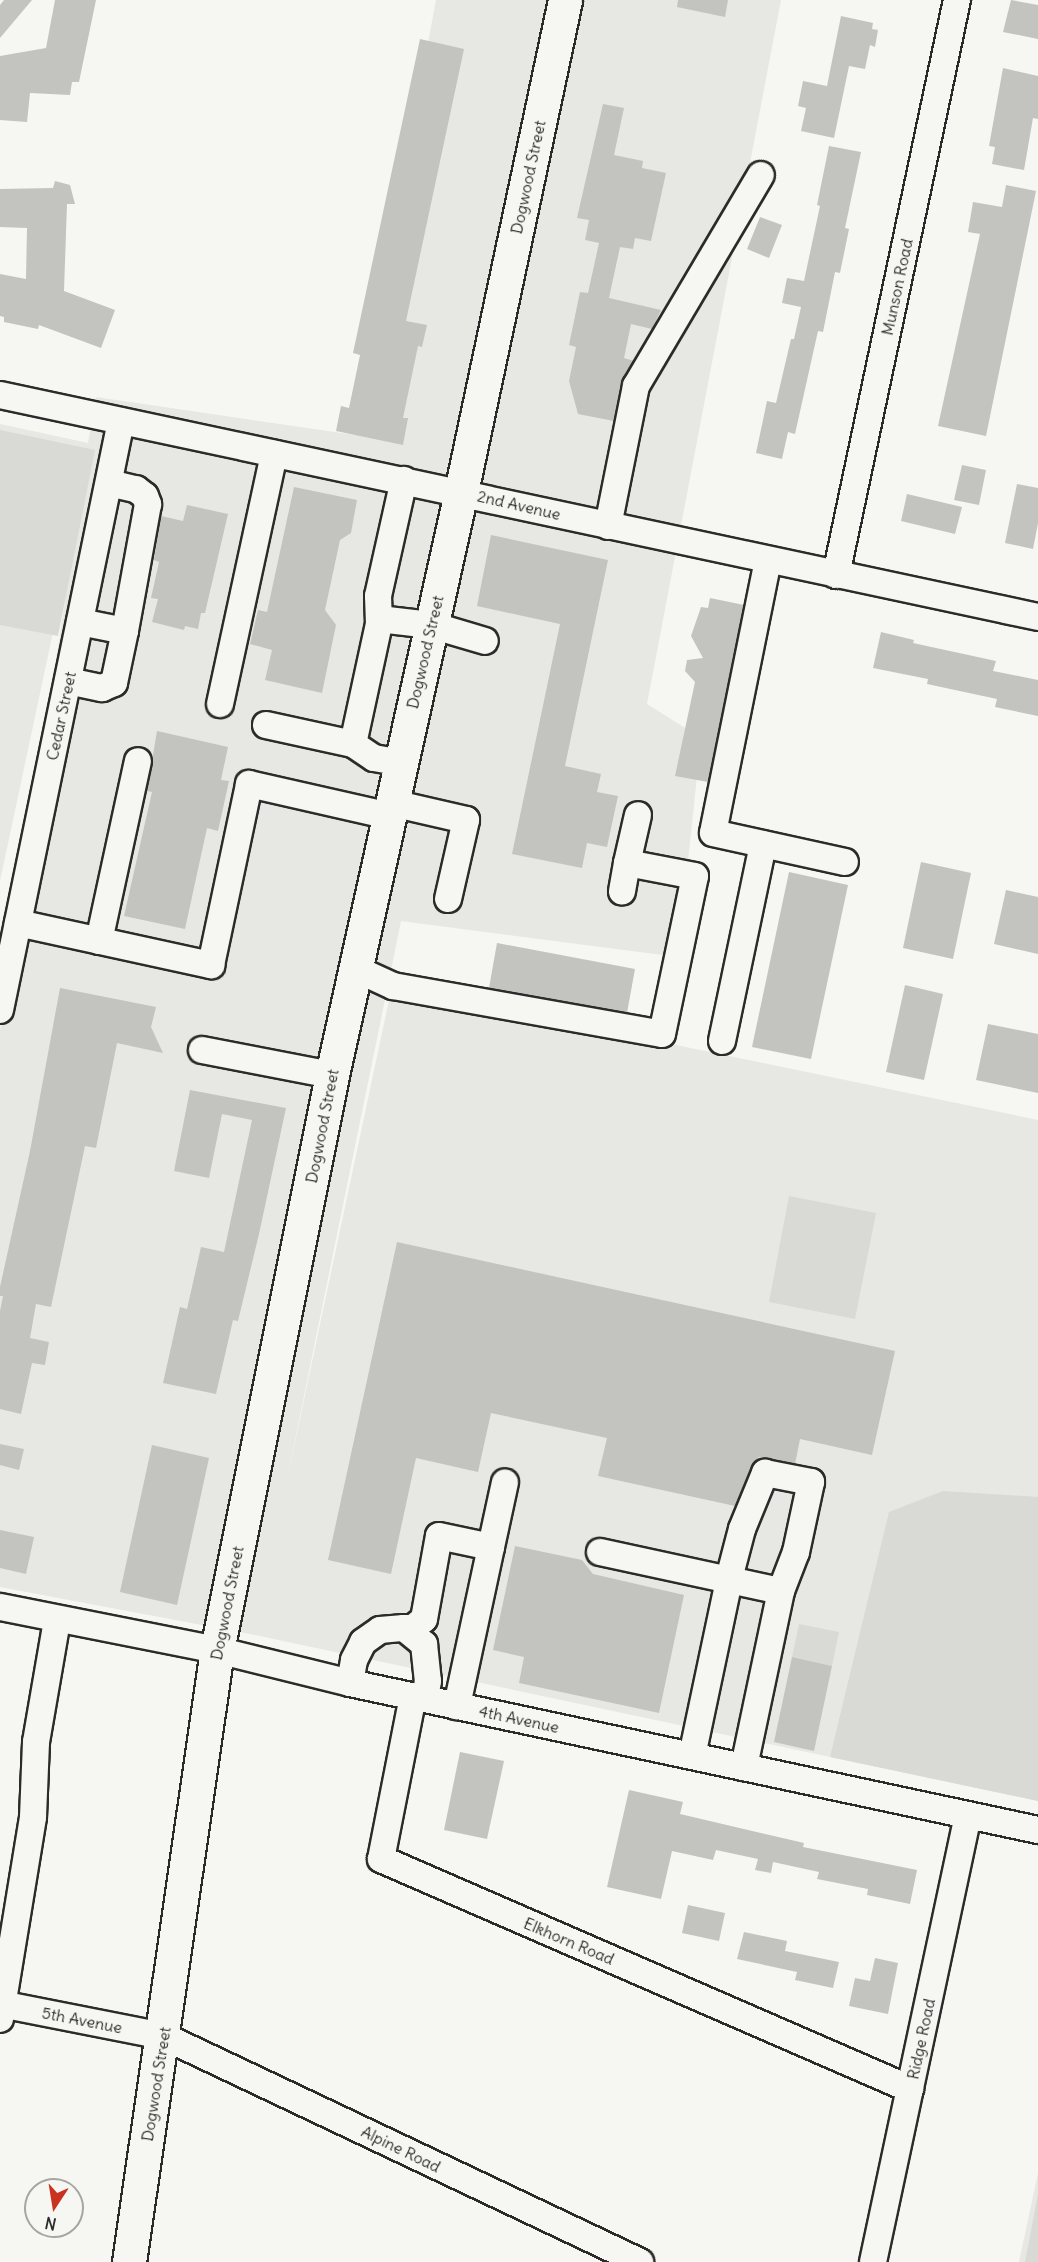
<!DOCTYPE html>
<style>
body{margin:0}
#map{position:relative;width:1038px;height:2262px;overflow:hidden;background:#f6f6f2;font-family:Delius,sans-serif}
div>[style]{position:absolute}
.built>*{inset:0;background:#e7e7e3}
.green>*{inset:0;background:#d9d9d5}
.building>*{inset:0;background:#c3c3c0}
.roads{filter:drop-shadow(2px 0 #2b2b2b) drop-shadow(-2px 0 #2b2b2b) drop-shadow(0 2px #2b2b2b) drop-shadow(0 -2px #2b2b2b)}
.minor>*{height:26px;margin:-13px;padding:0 13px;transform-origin:13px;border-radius:13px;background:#f6f6f2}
.major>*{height:33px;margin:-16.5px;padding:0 16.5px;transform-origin:16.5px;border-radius:16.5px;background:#f6f6f2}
span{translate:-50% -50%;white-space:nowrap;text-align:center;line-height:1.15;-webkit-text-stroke:4.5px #f6f6f2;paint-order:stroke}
.street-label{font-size:16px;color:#2b2b2b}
.north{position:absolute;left:24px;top:2178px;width:60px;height:60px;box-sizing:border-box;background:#f6f6f2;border:2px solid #a5a5a2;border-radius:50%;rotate:192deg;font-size:16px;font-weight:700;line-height:24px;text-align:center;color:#2b2b2b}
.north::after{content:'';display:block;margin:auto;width:21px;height:27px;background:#c8321e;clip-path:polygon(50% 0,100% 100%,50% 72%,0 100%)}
</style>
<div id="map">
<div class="built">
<i style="clip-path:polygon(436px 0,781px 0,647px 704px,701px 738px,678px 957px,401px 921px,285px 1489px,392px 986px,1038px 1120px,1038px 1801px,255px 1635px,0 1587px,0 1031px,78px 515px,0 881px,0 424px,88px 443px,96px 397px,355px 435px)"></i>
<i style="clip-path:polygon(1038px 2173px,1038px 2262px,1019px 2262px)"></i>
</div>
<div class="green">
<i style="clip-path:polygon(0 430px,95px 450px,58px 636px,0 625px)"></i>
<i style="clip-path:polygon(789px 1196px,876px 1213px,855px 1319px,769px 1302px)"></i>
<i style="clip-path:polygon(943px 1491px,1038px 1497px,1038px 1801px,830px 1757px,889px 1512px)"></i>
<i style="clip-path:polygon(799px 1624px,839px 1632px,832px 1666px,792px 1657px)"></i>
<i style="clip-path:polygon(1038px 2194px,1038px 2262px,1025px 2262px)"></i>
</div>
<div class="building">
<i style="clip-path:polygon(4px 0,32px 0,0 38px,0 5px)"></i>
<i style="clip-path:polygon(55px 0,96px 0,79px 82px,72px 82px,70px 95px,30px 93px,27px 122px,0 120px,0 56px,46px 48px)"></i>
<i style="clip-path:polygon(678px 0,728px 0,725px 17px,677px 7px)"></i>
<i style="clip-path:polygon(1011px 0,1038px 5px,1038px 39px,1003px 32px)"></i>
<i style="clip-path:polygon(841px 16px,873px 23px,872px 29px,878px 30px,875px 47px,870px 45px,865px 69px,849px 66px,834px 138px,801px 131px,806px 108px,798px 106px,803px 81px,827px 86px)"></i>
<i style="clip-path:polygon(420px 39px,464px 49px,406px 321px,427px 325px,422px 347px,418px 346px,403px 418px,408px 418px,403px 445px,336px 431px,341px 406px,349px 408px,360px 355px,353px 353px)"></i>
<i style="clip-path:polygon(1003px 68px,1038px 76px,1038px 119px,1033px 118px,1024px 170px,992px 164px,995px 147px,989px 146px)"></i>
<i style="clip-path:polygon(603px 104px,624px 108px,614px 155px,643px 161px,642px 168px,666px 173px,651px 241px,635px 238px,633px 249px,620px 247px,609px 298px,661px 310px,652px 329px,631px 324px,624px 358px,634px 361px,621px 383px,614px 421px,578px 414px,569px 381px,576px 347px,569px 345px,580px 292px,588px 293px,599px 243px,585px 240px,589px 220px,577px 218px)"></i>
<i style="clip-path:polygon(829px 146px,861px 152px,845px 228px,849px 229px,840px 273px,835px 272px,823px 332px,818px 331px,795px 434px,788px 432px,782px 459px,756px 453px,767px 401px,776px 403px,791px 339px,794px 339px,801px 307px,782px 303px,787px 278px,804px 281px,820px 206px,817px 205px)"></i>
<i style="clip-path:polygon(55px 181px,70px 185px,75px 204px,67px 204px,64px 291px,115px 310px,101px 348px,39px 325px,38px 329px,4px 322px,4px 317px,0 316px,0 274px,26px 279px,27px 228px,0 227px,0 189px,53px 188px)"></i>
<i style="clip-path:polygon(1006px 185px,1036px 191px,986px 436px,938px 426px,980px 234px,968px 232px,973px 202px,1002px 207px)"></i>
<i style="clip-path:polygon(760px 217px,782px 225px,769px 258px,747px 249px)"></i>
<i style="clip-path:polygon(962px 465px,986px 470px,979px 505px,954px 500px)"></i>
<i style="clip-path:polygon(1017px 484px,1038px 488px,1038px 523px,1033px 549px,1005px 543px)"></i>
<i style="clip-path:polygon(294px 487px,357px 500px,351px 533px,340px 540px,325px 610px,336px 625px,322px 693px,265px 680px,272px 650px,250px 644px,258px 610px,267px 612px)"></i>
<i style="clip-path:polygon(907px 494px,962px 507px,955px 534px,901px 521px)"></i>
<i style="clip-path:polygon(187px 505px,228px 514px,205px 613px,201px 613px,198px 629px,185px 626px,184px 630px,152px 622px,158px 599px,151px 598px,159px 562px,154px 560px,161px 516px,183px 521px)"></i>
<i style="clip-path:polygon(491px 535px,608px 560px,565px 766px,601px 774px,597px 792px,618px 796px,607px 847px,587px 843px,582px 868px,512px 854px,560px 624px,477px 606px)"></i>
<i style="clip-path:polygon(710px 598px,744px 605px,708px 782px,675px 776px,695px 682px,685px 671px,687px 660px,703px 658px,691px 636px,701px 607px,708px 608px)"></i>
<i style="clip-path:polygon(881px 632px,914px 640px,913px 643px,996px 661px,993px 671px,1038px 680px,1038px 716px,995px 707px,997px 699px,927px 684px,928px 679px,873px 668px)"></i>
<i style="clip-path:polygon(157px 731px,228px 747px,221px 780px,229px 781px,218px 831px,207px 828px,185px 929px,124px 916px,152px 792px,147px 791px)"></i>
<i style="clip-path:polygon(921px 862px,971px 873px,953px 959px,903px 948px)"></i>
<i style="clip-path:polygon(789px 872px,848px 885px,811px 1059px,752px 1047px)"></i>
<i style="clip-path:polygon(1006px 890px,1038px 897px,1038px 954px,994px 944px)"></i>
<i style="clip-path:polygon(497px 943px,635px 969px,627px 1013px,489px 988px)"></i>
<i style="clip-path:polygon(905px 985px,943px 994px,924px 1080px,886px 1072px)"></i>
<i style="clip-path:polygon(60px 988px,156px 1007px,151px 1027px,163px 1053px,117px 1043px,96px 1148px,85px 1146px,51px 1307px,36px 1304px,30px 1338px,49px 1342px,45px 1365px,32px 1363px,21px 1414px,0 1409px,0 1311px,3px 1296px,0 1296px,0 1287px,30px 1151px)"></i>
<i style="clip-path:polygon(988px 1024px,1038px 1034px,1038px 1093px,976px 1080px)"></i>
<i style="clip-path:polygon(190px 1090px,286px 1108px,259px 1234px,238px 1321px,233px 1320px,216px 1394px,163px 1383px,180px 1307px,187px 1309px,201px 1247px,224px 1252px,252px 1120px,222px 1114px,209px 1178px,174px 1171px)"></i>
<i style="clip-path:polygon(397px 1242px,895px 1351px,872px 1455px,800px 1439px,795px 1464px,759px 1457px,751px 1467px,735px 1506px,598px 1476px,607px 1438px,491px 1413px,478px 1472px,416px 1458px,391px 1574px,328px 1560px)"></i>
<i style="clip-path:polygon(0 1444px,24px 1449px,19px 1470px,0 1465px)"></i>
<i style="clip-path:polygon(152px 1445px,209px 1458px,177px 1605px,120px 1592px)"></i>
<i style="clip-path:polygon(0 1530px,34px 1537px,26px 1574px,0 1568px)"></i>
<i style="clip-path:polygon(515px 1546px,582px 1560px,593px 1574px,684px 1595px,659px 1713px,519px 1683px,524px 1657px,493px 1650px)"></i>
<i style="clip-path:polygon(792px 1657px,832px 1666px,814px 1751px,774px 1742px)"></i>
<i style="clip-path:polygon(460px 1752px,504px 1761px,487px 1839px,444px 1830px)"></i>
<i style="clip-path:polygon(629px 1790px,683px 1802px,680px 1814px,804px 1843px,803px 1847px,917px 1870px,910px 1904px,867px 1895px,868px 1889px,817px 1879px,819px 1872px,773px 1862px,771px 1873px,755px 1870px,758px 1859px,716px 1850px,713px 1860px,672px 1851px,661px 1899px,607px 1887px)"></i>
<i style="clip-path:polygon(688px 1905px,725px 1913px,719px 1941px,682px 1933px)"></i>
<i style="clip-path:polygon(744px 1932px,787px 1941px,785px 1951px,839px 1962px,833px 1988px,795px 1980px,797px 1972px,737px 1959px)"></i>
<i style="clip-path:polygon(875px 1958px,898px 1963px,888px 2014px,849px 2006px,855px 1978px,870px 1981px)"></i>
</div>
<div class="roads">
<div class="minor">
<i style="left:0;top:395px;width:1061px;rotate:12.07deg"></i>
<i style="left:109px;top:483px;width:28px;rotate:13deg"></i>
<i style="left:136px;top:489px;width:11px;rotate:38deg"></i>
<i style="left:145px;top:496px;width:9px;rotate:69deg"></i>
<i style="left:148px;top:504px;width:129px;rotate:100.3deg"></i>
<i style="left:608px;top:526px;width:143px;rotate:-78.7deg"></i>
<i style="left:636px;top:386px;width:245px;rotate:-59.4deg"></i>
<i style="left:768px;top:560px;width:278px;rotate:101.4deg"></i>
<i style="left:713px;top:833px;width:135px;rotate:12.4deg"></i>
<i style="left:836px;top:575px;width:588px;rotate:-78.12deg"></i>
<i style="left:379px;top:619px;width:52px;rotate:6.6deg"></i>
<i style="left:431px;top:625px;width:56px;rotate:16.5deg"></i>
<i style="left:68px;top:681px;width:35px;rotate:12deg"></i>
<i style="left:102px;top:688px;width:13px;rotate:-23deg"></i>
<i style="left:114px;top:683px;width:53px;rotate:-78.1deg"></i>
<i style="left:125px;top:631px;width:46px;rotate:-168.7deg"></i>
<i style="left:220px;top:704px;width:256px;rotate:-77.8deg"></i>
<i style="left:266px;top:725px;width:89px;rotate:12.3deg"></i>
<i style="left:353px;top:744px;width:123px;rotate:-77.8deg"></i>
<i style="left:379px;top:624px;width:28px;rotate:-92deg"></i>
<i style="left:378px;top:596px;width:119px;rotate:-77.4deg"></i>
<i style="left:353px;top:744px;width:25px;rotate:34deg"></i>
<i style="left:374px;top:758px;width:27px;rotate:10deg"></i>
<i style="left:392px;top:803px;width:76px;rotate:12.9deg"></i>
<i style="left:466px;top:820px;width:81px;rotate:102.8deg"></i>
<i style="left:627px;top:863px;width:49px;rotate:-77.1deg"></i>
<i style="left:18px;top:923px;width:198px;rotate:12.3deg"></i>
<i style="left:211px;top:965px;width:185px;rotate:-78.1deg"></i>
<i style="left:249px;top:784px;width:145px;rotate:12.8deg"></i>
<i style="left:99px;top:941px;width:184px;rotate:-77.8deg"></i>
<i style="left:356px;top:969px;width:41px;rotate:24.7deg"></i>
<i style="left:393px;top:986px;width:273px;rotate:10.1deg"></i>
<i style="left:662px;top:1034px;width:161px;rotate:-78.2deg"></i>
<i style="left:695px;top:876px;width:69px;rotate:-169.2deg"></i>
<i style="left:627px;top:863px;width:29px;rotate:100deg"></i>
<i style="left:0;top:1010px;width:601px;rotate:-78.39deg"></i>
<i style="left:722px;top:1041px;width:201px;rotate:-78.2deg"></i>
<i style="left:202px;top:1050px;width:132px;rotate:10.9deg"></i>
<i style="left:491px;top:1547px;width:66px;rotate:-77.8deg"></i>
<i style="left:600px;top:1552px;width:185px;rotate:12.2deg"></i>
<i style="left:781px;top:1591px;width:180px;rotate:101.9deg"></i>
<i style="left:0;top:1607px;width:221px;rotate:11.2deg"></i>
<i style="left:217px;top:1650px;width:137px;rotate:13.9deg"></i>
<i style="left:350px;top:1683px;width:704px;rotate:12.06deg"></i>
<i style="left:404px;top:1628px;width:9px"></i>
<i style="left:413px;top:1628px;width:14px;rotate:-39deg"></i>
<i style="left:424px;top:1619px;width:84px;rotate:-79.8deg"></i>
<i style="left:439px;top:1536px;width:53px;rotate:11.9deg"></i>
<i style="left:491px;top:1547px;width:163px;rotate:102.1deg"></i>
<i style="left:350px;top:1683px;width:23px;rotate:-80deg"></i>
<i style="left:354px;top:1660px;width:20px;rotate:-63deg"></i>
<i style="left:363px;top:1642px;width:21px;rotate:-35deg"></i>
<i style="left:380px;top:1630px;width:24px;rotate:-5deg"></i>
<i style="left:404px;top:1628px;width:26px;rotate:39deg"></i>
<i style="left:424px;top:1644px;width:37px;rotate:84deg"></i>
<i style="left:428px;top:1681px;width:17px;rotate:100deg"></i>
<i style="left:413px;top:1696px;width:166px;rotate:101.1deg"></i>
<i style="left:381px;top:1859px;width:577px;rotate:23.5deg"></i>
<i style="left:692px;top:1756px;width:189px;rotate:-78.1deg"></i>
<i style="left:731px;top:1571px;width:43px;rotate:-75.3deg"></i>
<i style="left:742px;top:1529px;width:61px;rotate:-67.7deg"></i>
<i style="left:765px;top:1473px;width:47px;rotate:11.1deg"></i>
<i style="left:811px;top:1482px;width:72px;rotate:102.1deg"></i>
<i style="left:796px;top:1552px;width:42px;rotate:111deg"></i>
<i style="left:0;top:2004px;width:166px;rotate:11.1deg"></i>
<i style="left:163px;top:2036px;width:528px;rotate:25.35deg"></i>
<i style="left:0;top:2019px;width:205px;rotate:-80.7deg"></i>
<i style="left:33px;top:1817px;width:75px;rotate:-87.7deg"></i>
<i style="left:36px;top:1742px;width:124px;rotate:-80.2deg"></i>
<i style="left:873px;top:2262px;width:456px;rotate:-78deg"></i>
</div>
<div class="major">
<i style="left:129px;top:2262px;width:618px;rotate:-81.82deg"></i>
<i style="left:217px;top:1650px;width:586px;rotate:-78.69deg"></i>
<i style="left:332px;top:1075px;width:597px;rotate:-77.52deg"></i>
<i style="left:461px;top:492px;width:503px;rotate:-78.06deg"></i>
</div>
</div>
<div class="street-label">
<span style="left:528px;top:177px;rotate:-78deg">Dogwood Street</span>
<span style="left:897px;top:287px;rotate:-78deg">Munson Road</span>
<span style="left:519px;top:505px;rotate:13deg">2nd Avenue</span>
<span style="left:425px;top:652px;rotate:-77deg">Dogwood Street</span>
<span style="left:61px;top:716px;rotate:-78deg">Cedar Street</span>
<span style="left:322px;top:1126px;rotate:-79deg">Dogwood Street</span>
<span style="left:227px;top:1603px;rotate:-79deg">Dogwood Street</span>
<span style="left:519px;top:1719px;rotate:12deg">4th Avenue</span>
<span style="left:569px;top:1941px;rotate:23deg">Elkhorn Road</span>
<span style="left:82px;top:2020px;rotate:11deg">5th Avenue</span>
<span style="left:921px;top:2039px;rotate:-78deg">Ridge Road</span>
<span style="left:156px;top:2084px;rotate:-81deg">Dogwood Street</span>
<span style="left:401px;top:2149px;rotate:26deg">Alpine Road</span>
</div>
<div class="north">N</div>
</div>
